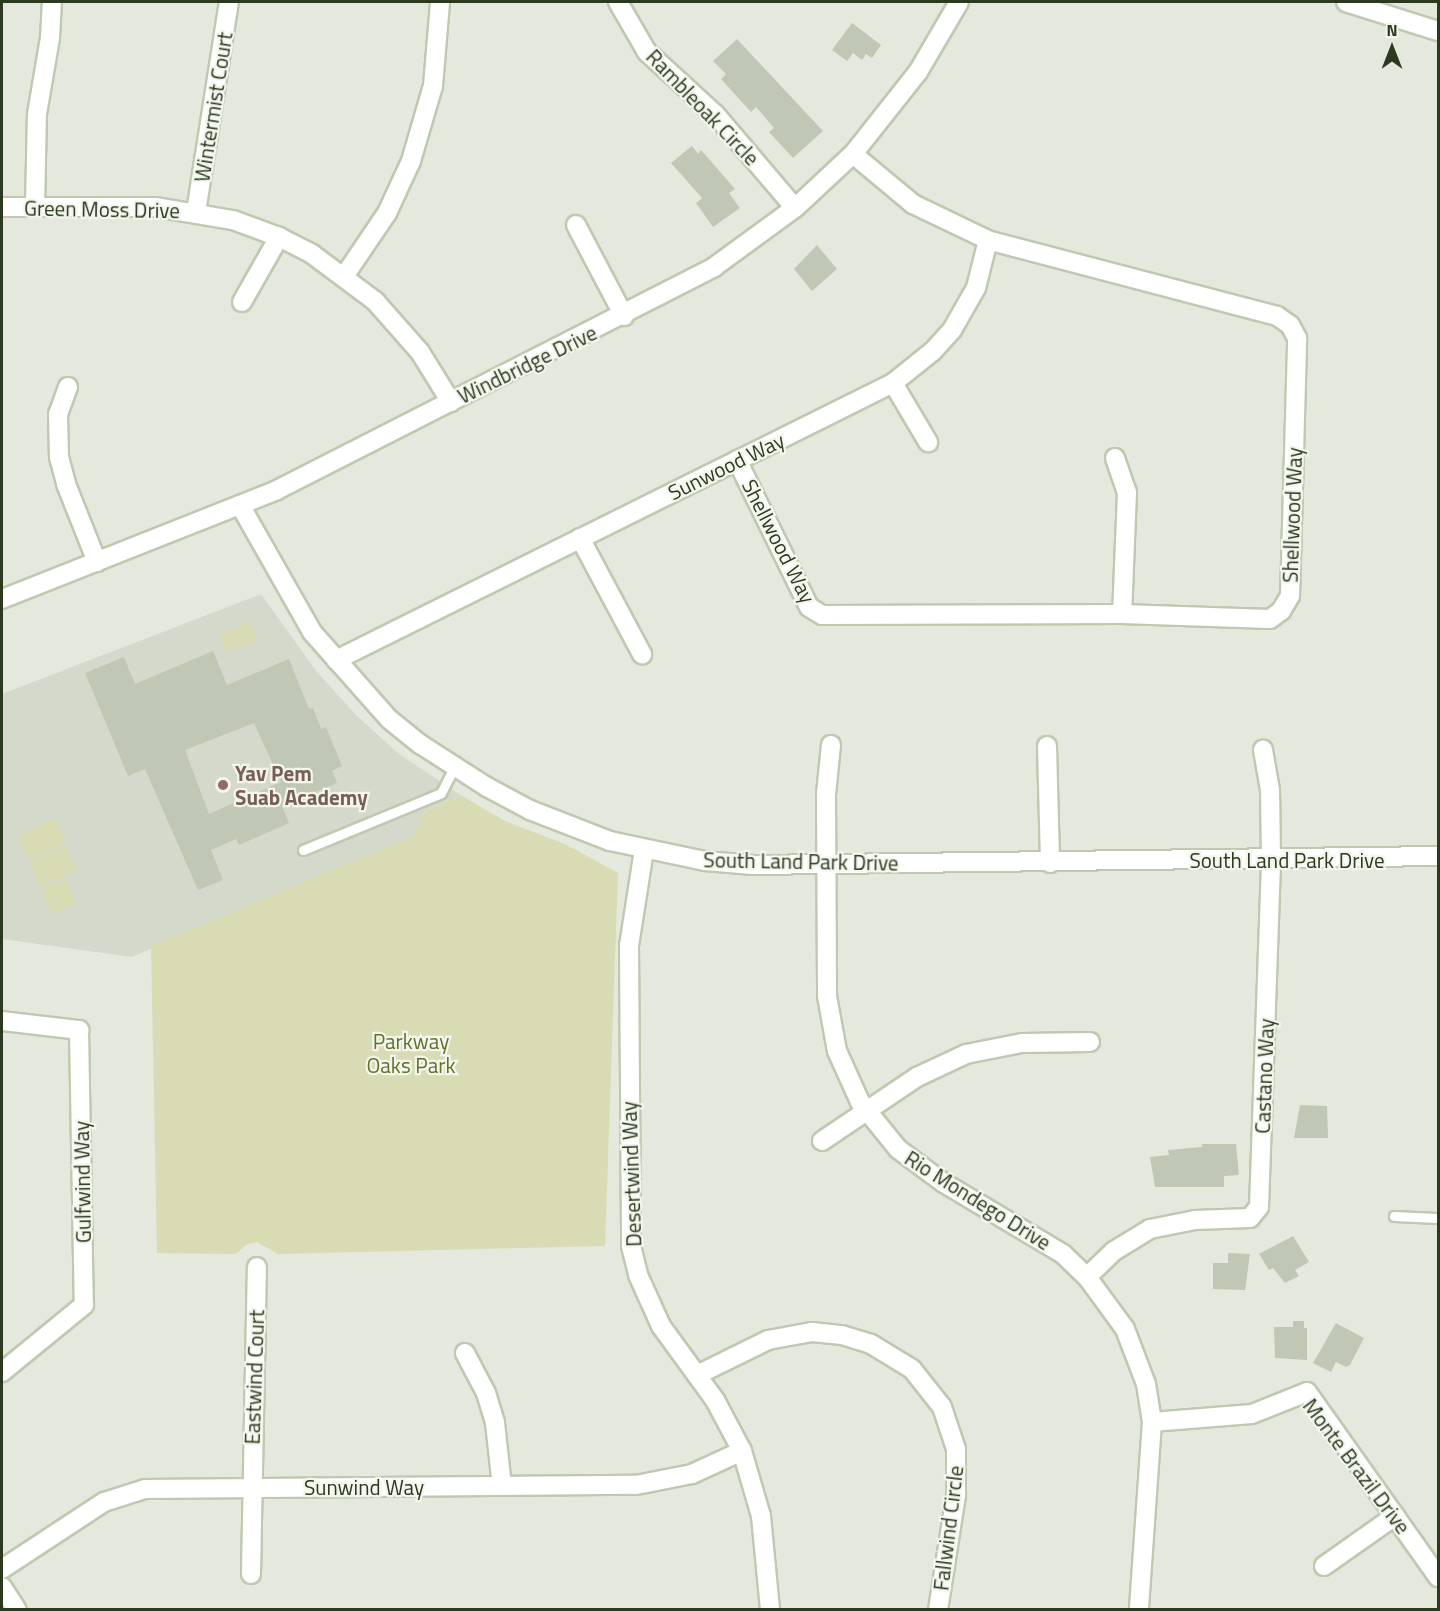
<!DOCTYPE html>
<style>
body{margin:0}
#map{position:relative;width:1440px;height:1611px;overflow:hidden;background:#e5e9dd;font-family:"Titillium Web",sans-serif}
div>[style]{position:absolute}
.built>*{inset:0;background:#d4d9cb}
.green>*{inset:0;background:#d9dbb5}
.building>*{inset:0;background:#c0c7b5}
.roads{filter:drop-shadow(2px 0 #bec9b0) drop-shadow(-2px 0 #bec9b0) drop-shadow(0 2px #bec9b0) drop-shadow(0 -2px #bec9b0)}
.lane>*{height:9px;margin:-4.5px;padding:0 4.5px;transform-origin:4.5px;border-radius:4.5px;background:#fff}
.street>*{height:18px;margin:-9px;padding:0 9px;transform-origin:9px;border-radius:9px;background:#fff}
.secondary>*{height:18px;margin:-9px;padding:0 9px;transform-origin:9px;border-radius:9px;background:#fff}
.dots>*{width:16px;height:16px;translate:-50% -50%;box-sizing:border-box;border:3px solid #f3f6ed;border-radius:50%}
span{translate:-50% -50%;white-space:nowrap;text-align:center;line-height:1.15;-webkit-text-stroke:4.5px #f3f6ed;paint-order:stroke}
.street-label{font-size:21px;color:#2b391f}
.education-label{font-size:21px;color:#785e54;font-weight:700}
.left{translate:0 -50%;text-align:left}
.park-label{font-size:21px;color:#637028}
.frame{position:absolute;inset:0;border:3px solid #2b391f;pointer-events:none}
.north{position:absolute;left:1362px;top:18px;width:60px;height:60px;-webkit-text-stroke:4px #f3f6ed;paint-order:stroke;rotate:0deg;font-size:16px;font-weight:700;line-height:24px;text-align:center;color:#2b391f}
.north::after{content:'';display:block;margin:auto;width:21px;height:27px;background:#2b391f;clip-path:polygon(50% 0,100% 100%,50% 72%,0 100%)}
</style>
<div id="map">
<div class="built">
<i style="clip-path:polygon(261px 594px,317px 672px,358px 717px,399px 754px,462px 796px,424px 811px,413px 836px,132px 957px,2px 939px,2px 694px)"></i>
</div>
<div class="green">
<i style="clip-path:polygon(250px 622px,257px 640px,226px 652px,219px 635px)"></i>
<i style="clip-path:polygon(462px 796px,505px 821px,565px 844px,618px 873px,605px 1246px,278px 1254px,257px 1242px,246px 1245px,236px 1254px,157px 1253px,151px 946px,413px 836px,424px 811px)"></i>
<i style="clip-path:polygon(55px 819px,66px 844px,28px 860px,17px 835px)"></i>
<i style="clip-path:polygon(66px 846px,77px 871px,39px 887px,29px 862px)"></i>
<i style="clip-path:polygon(66px 879px,76px 904px,51px 914px,41px 889px)"></i>
</div>
<div class="building">
<i style="clip-path:polygon(852px 23px,881px 45px,872px 58px,866px 54px,862px 60px,853px 53px,847px 61px,832px 50px)"></i>
<i style="clip-path:polygon(737px 39px,823px 131px,793px 158px,769px 132px,774px 128px,756px 107px,751px 112px,721px 79px,726px 74px,713px 61px)"></i>
<i style="clip-path:polygon(692px 146px,698px 154px,701px 150px,735px 189px,729px 193px,740px 208px,713px 227px,696px 203px,702px 198px,671px 163px)"></i>
<i style="clip-path:polygon(817px 245px,837px 269px,812px 291px,794px 269px)"></i>
<i style="clip-path:polygon(evenodd,213px 651px,227px 685px,289px 659px,309px 709px,313px 708px,321px 729px,326px 727px,342px 766px,332px 771px,337px 783px,282px 806px,289px 823px,239px 845px,236px 839px,211px 850px,223px 880px,198px 890px,145px 769px,128px 776px,85px 673px,124px 657px,135px 684px,213px 651px,254px 723px,281px 782px,209px 814px,185px 750px,254px 723px)"></i>
<i style="clip-path:polygon(1300px 1105px,1327px 1106px,1328px 1138px,1294px 1138px)"></i>
<i style="clip-path:polygon(1202px 1144px,1236px 1144px,1239px 1175px,1224px 1176px,1224px 1187px,1155px 1187px,1150px 1157px,1169px 1155px,1168px 1150px,1202px 1147px)"></i>
<i style="clip-path:polygon(1293px 1236px,1309px 1262px,1295px 1270px,1299px 1276px,1285px 1283px,1273px 1268px,1269px 1270px,1259px 1254px)"></i>
<i style="clip-path:polygon(1228px 1253px,1250px 1254px,1245px 1290px,1213px 1289px,1213px 1263px,1228px 1263px)"></i>
<i style="clip-path:polygon(1293px 1321px,1304px 1321px,1304px 1328px,1307px 1328px,1307px 1360px,1275px 1358px,1274px 1327px,1293px 1327px)"></i>
<i style="clip-path:polygon(1336px 1323px,1364px 1338px,1350px 1365px,1346px 1367px,1336px 1362px,1331px 1372px,1313px 1363px)"></i>
</div>
<div class="roads">
<div class="lane">
<i style="left:303px;top:850px;width:149px;rotate:-22.4deg"></i>
<i style="left:441px;top:793px;width:30px;rotate:-63deg"></i>
<i style="left:1394px;top:1216px;width:44px;rotate:2.6deg"></i>
</div>
<div class="street">
<i style="left:618px;top:2px;width:58px;rotate:59.9deg"></i>
<i style="left:647px;top:52px;width:92px;rotate:42.4deg"></i>
<i style="left:715px;top:114px;width:123px;rotate:49.6deg"></i>
<i style="left:2px;top:207px;width:153px"></i>
<i style="left:155px;top:207px;width:79px;rotate:9.5deg"></i>
<i style="left:233px;top:220px;width:49px;rotate:20.3deg"></i>
<i style="left:279px;top:237px;width:37px;rotate:27deg"></i>
<i style="left:312px;top:254px;width:79px;rotate:36.7deg"></i>
<i style="left:375px;top:301px;width:68px;rotate:48.6deg"></i>
<i style="left:420px;top:352px;width:59px;rotate:58.2deg"></i>
<i style="left:35px;top:207px;width:93px;rotate:-88.8deg"></i>
<i style="left:37px;top:114px;width:77px;rotate:-80.3deg"></i>
<i style="left:50px;top:38px;width:36px;rotate:-87deg"></i>
<i style="left:196px;top:212px;width:213px;rotate:-81.1deg"></i>
<i style="left:576px;top:225px;width:103px;rotate:62.2deg"></i>
<i style="left:345px;top:275px;width:75px;rotate:-55.9deg"></i>
<i style="left:387px;top:213px;width:57px;rotate:-65.2deg"></i>
<i style="left:411px;top:161px;width:78px;rotate:-73.7deg"></i>
<i style="left:433px;top:86px;width:84px;rotate:-85.2deg"></i>
<i style="left:242px;top:302px;width:75px;rotate:-60.4deg"></i>
<i style="left:893px;top:383px;width:69px;rotate:59.3deg"></i>
<i style="left:68px;top:387px;width:29px;rotate:110deg"></i>
<i style="left:58px;top:414px;width:43px;rotate:88.7deg"></i>
<i style="left:59px;top:457px;width:28px;rotate:75deg"></i>
<i style="left:66px;top:484px;width:84px;rotate:68.3deg"></i>
<i style="left:1115px;top:458px;width:36px;rotate:71deg"></i>
<i style="left:1127px;top:492px;width:122px;rotate:92.3deg"></i>
<i style="left:737px;top:460px;width:164px;rotate:63.9deg"></i>
<i style="left:809px;top:607px;width:15px;rotate:32deg"></i>
<i style="left:822px;top:615px;width:300px;rotate:-0.2deg"></i>
<i style="left:1122px;top:614px;width:148px;rotate:1.9deg"></i>
<i style="left:1270px;top:619px;width:14px;rotate:-36deg"></i>
<i style="left:1281px;top:611px;width:17px;rotate:-59deg"></i>
<i style="left:1290px;top:596px;width:258px;rotate:-88.4deg"></i>
<i style="left:1297px;top:338px;width:15px;rotate:-118deg"></i>
<i style="left:1290px;top:325px;width:16px;rotate:-145deg"></i>
<i style="left:1277px;top:316px;width:299px;rotate:-165.3deg"></i>
<i style="left:988px;top:240px;width:83px;rotate:-154.4deg"></i>
<i style="left:913px;top:204px;width:78px;rotate:-140.2deg"></i>
<i style="left:580px;top:538px;width:132px;rotate:61.9deg"></i>
<i style="left:336px;top:660px;width:622px;rotate:-26.44deg"></i>
<i style="left:893px;top:383px;width:51px;rotate:-38.7deg"></i>
<i style="left:933px;top:351px;width:28px;rotate:-48deg"></i>
<i style="left:952px;top:330px;width:48px;rotate:-60.3deg"></i>
<i style="left:976px;top:288px;width:49px;rotate:-76deg"></i>
<i style="left:831px;top:745px;width:49px;rotate:95.8deg"></i>
<i style="left:826px;top:794px;width:202px;rotate:89.7deg"></i>
<i style="left:827px;top:996px;width:56px;rotate:79.7deg"></i>
<i style="left:837px;top:1051px;width:56px;rotate:65.7deg"></i>
<i style="left:860px;top:1102px;width:60px;rotate:51deg"></i>
<i style="left:898px;top:1149px;width:57px;rotate:36.5deg"></i>
<i style="left:944px;top:1183px;width:139px;rotate:30.8deg"></i>
<i style="left:1063px;top:1254px;width:33px;rotate:44deg"></i>
<i style="left:1087px;top:1277px;width:64px;rotate:53.8deg"></i>
<i style="left:1125px;top:1329px;width:59px;rotate:69.1deg"></i>
<i style="left:1146px;top:1384px;width:38px;rotate:81deg"></i>
<i style="left:1152px;top:1422px;width:188px;rotate:94deg"></i>
<i style="left:1047px;top:746px;width:117px;rotate:88.5deg"></i>
<i style="left:644px;top:850px;width:97px;rotate:98.9deg"></i>
<i style="left:629px;top:946px;width:300px;rotate:89.6deg"></i>
<i style="left:631px;top:1246px;width:30px;rotate:76deg"></i>
<i style="left:638px;top:1275px;width:56px;rotate:65.7deg"></i>
<i style="left:661px;top:1326px;width:92px;rotate:53.9deg"></i>
<i style="left:715px;top:1400px;width:58px;rotate:62.1deg"></i>
<i style="left:742px;top:1451px;width:68px;rotate:73.7deg"></i>
<i style="left:761px;top:1516px;width:94px;rotate:84.5deg"></i>
<i style="left:2px;top:1021px;width:78px;rotate:6.7deg"></i>
<i style="left:79px;top:1030px;width:275px;rotate:89deg"></i>
<i style="left:84px;top:1305px;width:106px;rotate:140.7deg"></i>
<i style="left:822px;top:1141px;width:115px;rotate:-34deg"></i>
<i style="left:917px;top:1077px;width:54px;rotate:-25.1deg"></i>
<i style="left:966px;top:1054px;width:57px;rotate:-11.1deg"></i>
<i style="left:1022px;top:1043px;width:68px;rotate:-0.8deg"></i>
<i style="left:1087px;top:1277px;width:37px;rotate:-44deg"></i>
<i style="left:1114px;top:1251px;width:42px;rotate:-31.4deg"></i>
<i style="left:1150px;top:1229px;width:46px;rotate:-11.3deg"></i>
<i style="left:1195px;top:1220px;width:55px;rotate:-2.1deg"></i>
<i style="left:1250px;top:1218px;width:14px;rotate:-51deg"></i>
<i style="left:1259px;top:1207px;width:347px;rotate:-88deg"></i>
<i style="left:1271px;top:860px;width:70px;rotate:-90.8deg"></i>
<i style="left:1270px;top:790px;width:41px;rotate:-99.9deg"></i>
<i style="left:465px;top:1353px;width:45px;rotate:62.3deg"></i>
<i style="left:486px;top:1393px;width:31px;rotate:73deg"></i>
<i style="left:495px;top:1423px;width:63px;rotate:83.7deg"></i>
<i style="left:697px;top:1375px;width:79px;rotate:-26.2deg"></i>
<i style="left:768px;top:1340px;width:45px;rotate:-10.3deg"></i>
<i style="left:812px;top:1332px;width:30px;rotate:6deg"></i>
<i style="left:842px;top:1335px;width:30px;rotate:17deg"></i>
<i style="left:871px;top:1344px;width:48px;rotate:31.4deg"></i>
<i style="left:912px;top:1369px;width:48px;rotate:51.7deg"></i>
<i style="left:942px;top:1407px;width:44px;rotate:71.6deg"></i>
<i style="left:956px;top:1449px;width:46px;rotate:90deg"></i>
<i style="left:956px;top:1495px;width:116px;rotate:98.9deg"></i>
<i style="left:1152px;top:1422px;width:100px;rotate:-4.6deg"></i>
<i style="left:1252px;top:1414px;width:59px;rotate:-21.8deg"></i>
<i style="left:1307px;top:1392px;width:227px;rotate:54.7deg"></i>
<i style="left:1324px;top:1566px;width:87px;rotate:-35.2deg"></i>
<i style="left:2px;top:1569px;width:122px;rotate:-33.3deg"></i>
<i style="left:104px;top:1502px;width:43px;rotate:-17.6deg"></i>
<i style="left:145px;top:1489px;width:491px;rotate:-0.5deg"></i>
<i style="left:636px;top:1485px;width:57px;rotate:-11.1deg"></i>
<i style="left:692px;top:1474px;width:55px;rotate:-24.7deg"></i>
<i style="left:251px;top:1574px;width:307px;rotate:-88.9deg"></i>
<i style="left:2px;top:1587px;width:27px;rotate:57deg"></i>
</div>
<div class="secondary">
<i style="left:1346px;top:2px;width:96px;rotate:17.5deg"></i>
<i style="left:240px;top:505px;width:146px;rotate:60.4deg"></i>
<i style="left:312px;top:632px;width:116px;rotate:48.5deg"></i>
<i style="left:389px;top:719px;width:40px;rotate:39deg"></i>
<i style="left:420px;top:744px;width:80px;rotate:32.7deg"></i>
<i style="left:487px;top:787px;width:49px;rotate:28.1deg"></i>
<i style="left:530px;top:810px;width:86px;rotate:21.2deg"></i>
<i style="left:610px;top:841px;width:97px;rotate:11.9deg"></i>
<i style="left:705px;top:861px;width:48px;rotate:4.8deg"></i>
<i style="left:753px;top:865px;width:685px;rotate:-0.75deg"></i>
<i style="left:2px;top:599px;width:296px;rotate:-21.6deg"></i>
<i style="left:277px;top:490px;width:491px;rotate:-27deg"></i>
<i style="left:714px;top:267px;width:100px;rotate:-36.1deg"></i>
<i style="left:795px;top:208px;width:79px;rotate:-43deg"></i>
<i style="left:853px;top:154px;width:105px;rotate:-51.6deg"></i>
<i style="left:918px;top:72px;width:81px;rotate:-59.6deg"></i>
</div>
</div>
<div class="dots">
<i style="left:223px;top:785px;background:#8d6e63"></i>
</div>
<div class="street-label">
<span style="left:213px;top:107px;rotate:-81deg">Wintermist Court</span>
<span style="left:703px;top:107px;rotate:46deg">Rambleoak Circle</span>
<span style="left:102px;top:209px;rotate:1deg">Green Moss Drive</span>
<span style="left:527px;top:364px;rotate:-26deg">Windbridge Drive</span>
<span style="left:726px;top:466px;rotate:-26deg">Sunwood Way</span>
<span style="left:1292px;top:515px;rotate:-88deg">Shellwood Way</span>
<span style="left:779px;top:541px;rotate:63deg">Shellwood Way</span>
<span style="left:1287px;top:860px">South Land Park Drive</span>
<span style="left:801px;top:861px;rotate:1deg">South Land Park Drive</span>
<span style="left:1264px;top:1076px;rotate:-88deg">Castano Way</span>
<span style="left:631px;top:1174px;rotate:-92deg">Desertwind Way</span>
<span style="left:82px;top:1182px;rotate:-91deg">Gulfwind Way</span>
<span style="left:978px;top:1200px;rotate:32deg">Rio Mondego Drive</span>
<span style="left:254px;top:1377px;rotate:-88deg">Eastwind Court</span>
<span style="left:1357px;top:1466px;rotate:53deg">Monte Brazil Drive</span>
<span style="left:364px;top:1487px">Sunwind Way</span>
<span style="left:948px;top:1528px;rotate:-83deg">Fallwind Circle</span>
</div>
<div class="education-label">
<span class="left" style="left:235px;top:785px">Yav Pem<br>Suab Academy</span>
</div>
<div class="park-label">
<span style="left:411px;top:1053px">Parkway<br>Oaks Park</span>
</div>
<div class="frame"></div>
<div class="north">N</div>
</div>
